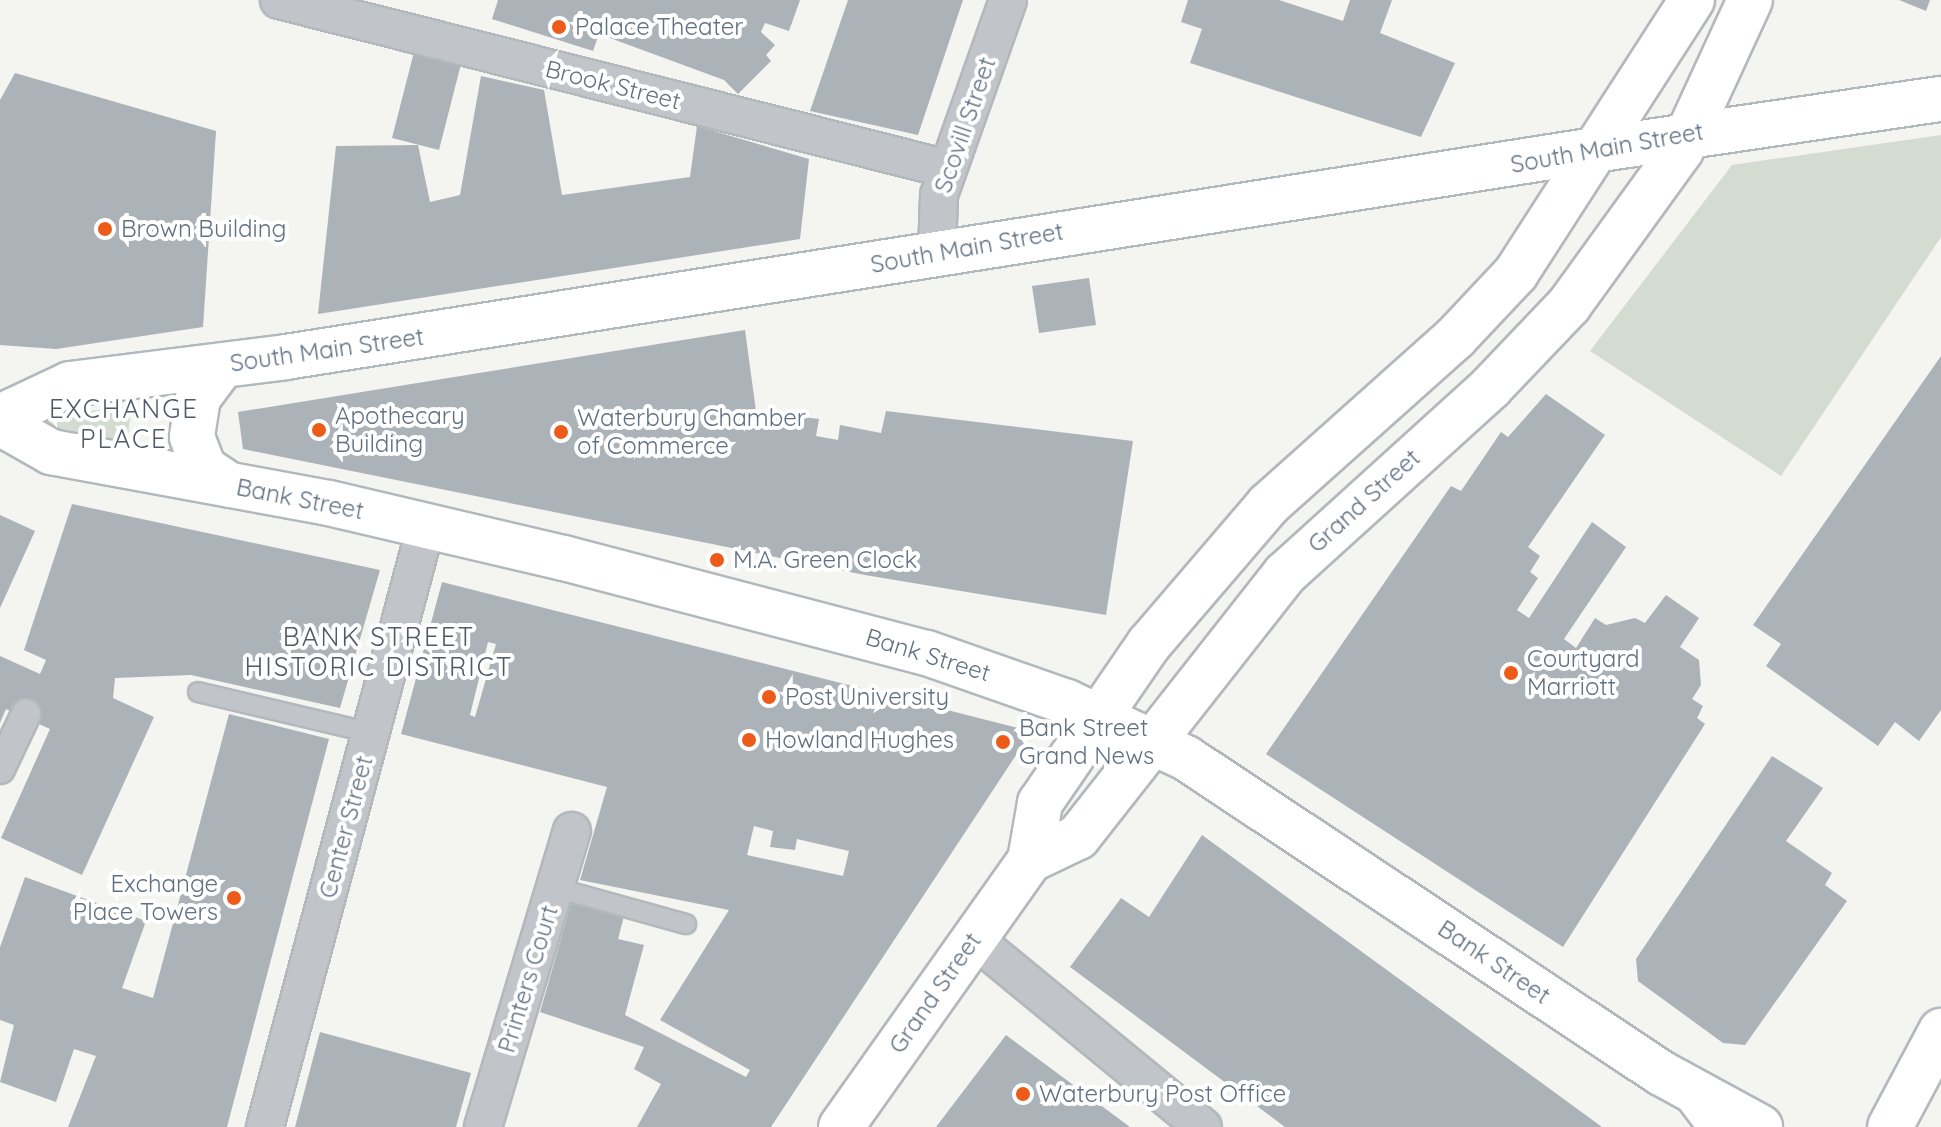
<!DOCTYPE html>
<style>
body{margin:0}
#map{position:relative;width:1941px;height:1127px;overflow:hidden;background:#f4f4f0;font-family:Quicksand,sans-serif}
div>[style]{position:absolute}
.green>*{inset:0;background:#d4dbd1}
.building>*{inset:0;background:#abb2b8}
.roads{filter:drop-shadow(2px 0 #b3b8bd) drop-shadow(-2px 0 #b3b8bd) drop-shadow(0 2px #b3b8bd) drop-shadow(0 -2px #b3b8bd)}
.service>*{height:18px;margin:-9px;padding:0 9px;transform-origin:9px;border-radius:9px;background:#c1c4c8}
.pedestrian>*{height:28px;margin:-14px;padding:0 14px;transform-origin:14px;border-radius:14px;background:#c1c4c8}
.minor>*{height:36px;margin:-18px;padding:0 18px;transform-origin:18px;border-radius:18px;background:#c1c4c8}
.secondary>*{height:44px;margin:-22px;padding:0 22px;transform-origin:22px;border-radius:22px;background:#fff}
.primary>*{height:44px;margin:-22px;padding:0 22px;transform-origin:22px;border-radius:22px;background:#fff}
.motorway>*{height:44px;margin:-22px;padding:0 22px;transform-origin:22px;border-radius:22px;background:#fff}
.dots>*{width:22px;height:22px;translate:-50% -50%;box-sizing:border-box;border:4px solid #fff;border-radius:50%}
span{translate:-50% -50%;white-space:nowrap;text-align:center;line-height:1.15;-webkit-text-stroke:8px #fff;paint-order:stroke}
.poi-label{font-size:24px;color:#617182}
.left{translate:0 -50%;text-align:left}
.right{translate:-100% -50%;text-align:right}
.street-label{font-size:24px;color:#617182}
.neighbourhood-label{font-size:26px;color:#505b67;letter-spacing:2px}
</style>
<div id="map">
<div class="green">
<i style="clip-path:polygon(1941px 135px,1941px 237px,1781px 476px,1590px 351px,1732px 165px)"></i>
<i style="clip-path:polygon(131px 405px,127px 449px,27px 424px,37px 419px)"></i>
</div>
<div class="building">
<i style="clip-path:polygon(498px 0,800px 0,789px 31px,765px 23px,761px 32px,775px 45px,766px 55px,771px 61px,738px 94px,724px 80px,599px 34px,593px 51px,492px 19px)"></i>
<i style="clip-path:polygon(848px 0,963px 0,918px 135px,810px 111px)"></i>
<i style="clip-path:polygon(1188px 0,1279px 0,1343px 21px,1350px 0,1392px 0,1380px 33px,1455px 63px,1421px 137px,1190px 63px,1202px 29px,1181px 22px)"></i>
<i style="clip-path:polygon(1899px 0,1930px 0,1926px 11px)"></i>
<i style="clip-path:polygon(414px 52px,461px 64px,439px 150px,392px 138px)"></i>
<i style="clip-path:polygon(15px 73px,216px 131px,203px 327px,56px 349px,0 345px,0 100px)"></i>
<i style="clip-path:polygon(481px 76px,544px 90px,562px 195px,690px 177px,697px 126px,809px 159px,800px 239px,318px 314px,336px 146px,418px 145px,430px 202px,460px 195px)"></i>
<i style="clip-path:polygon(1089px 278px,1096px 325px,1039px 333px,1032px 286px)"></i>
<i style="clip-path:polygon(745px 330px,756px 411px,819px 419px,816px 436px,838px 440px,840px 425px,881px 433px,886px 411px,1133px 441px,1106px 615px,865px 575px,243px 449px,238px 412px)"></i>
<i style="clip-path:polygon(1941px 356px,1941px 710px,1919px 741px,1895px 722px,1878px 746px,1766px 666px,1781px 644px,1753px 625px)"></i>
<i style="clip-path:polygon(1546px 394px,1605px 435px,1528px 547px,1540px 556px,1530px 572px,1538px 578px,1517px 610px,1529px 618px,1592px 522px,1626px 547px,1564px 639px,1576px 648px,1595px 618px,1606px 625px,1635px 618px,1645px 623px,1666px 595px,1699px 618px,1680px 647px,1699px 660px,1701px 685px,1692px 699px,1703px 706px,1697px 718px,1705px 724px,1563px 947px,1266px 754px,1451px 486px,1461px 491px,1501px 432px,1508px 437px)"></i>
<i style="clip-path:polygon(72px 504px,380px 570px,340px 708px,191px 675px,115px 678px,113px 698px,154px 717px,82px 875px,1px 838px,50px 729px,6px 709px,0 723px,0 656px,40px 674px,46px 660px,24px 650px)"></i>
<i style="clip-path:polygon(0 515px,35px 531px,0 608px)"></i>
<i style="clip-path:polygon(evenodd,442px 582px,1018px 728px,1024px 743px,771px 1127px,637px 1127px,661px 1084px,634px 1069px,644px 1047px,540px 1012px,571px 904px,624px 916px,618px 939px,644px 945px,625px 1015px,746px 1077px,750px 1070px,660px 1020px,729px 910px,580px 880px,607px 787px,401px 734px,442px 582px,488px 642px,496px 644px,475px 717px,470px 715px,488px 642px,442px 582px,754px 826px,773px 831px,770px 847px,795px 850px,797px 839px,849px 851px,843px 876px,747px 855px,754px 826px)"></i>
<i style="clip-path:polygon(229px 714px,329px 739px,227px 1127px,68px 1127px,96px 1056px,74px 1049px,56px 1102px,0 1082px,14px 1025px,0 1020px,0 947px,25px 877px,146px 921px,122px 988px,153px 998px)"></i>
<i style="clip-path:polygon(1772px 756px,1823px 788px,1786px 841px,1832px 873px,1825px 885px,1847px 901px,1745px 1045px,1723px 1043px,1638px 981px,1636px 959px)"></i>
<i style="clip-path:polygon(1202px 835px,1602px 1127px,1285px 1127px,1070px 967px,1121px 898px,1149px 917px)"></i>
<i style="clip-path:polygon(320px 1032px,471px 1073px,456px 1127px,295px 1127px)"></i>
<i style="clip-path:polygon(1006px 1035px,1130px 1127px,936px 1127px)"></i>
</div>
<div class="roads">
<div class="service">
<i style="left:198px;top:692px;width:178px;rotate:13.3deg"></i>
<i style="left:556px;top:888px;width:135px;rotate:15.5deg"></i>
</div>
<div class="pedestrian">
<i style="left:0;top:769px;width:61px;rotate:-64.7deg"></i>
</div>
<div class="minor">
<i style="left:279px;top:0;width:690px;rotate:14.18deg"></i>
<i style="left:937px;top:253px;width:58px;rotate:-88deg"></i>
<i style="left:939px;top:195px;width:207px;rotate:-70.5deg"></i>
<i style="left:974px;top:939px;width:296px;rotate:39.4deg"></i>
<i style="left:265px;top:1127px;width:622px;rotate:-75deg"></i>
<i style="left:483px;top:1127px;width:309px;rotate:-73.3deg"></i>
</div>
<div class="secondary">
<i style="left:222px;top:366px;width:40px;rotate:127deg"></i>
<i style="left:198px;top:398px;width:39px;rotate:99deg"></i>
<i style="left:192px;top:437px;width:33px;rotate:69deg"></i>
<i style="left:204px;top:468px;width:30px;rotate:34deg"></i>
<i style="left:0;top:417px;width:77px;rotate:-25.2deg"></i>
<i style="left:70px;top:384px;width:218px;rotate:-7.1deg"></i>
<i style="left:286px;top:357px;width:1331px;rotate:-8.99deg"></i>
<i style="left:0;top:423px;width:59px;rotate:29.6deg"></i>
<i style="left:51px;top:452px;width:283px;rotate:10.4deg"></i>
<i style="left:329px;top:503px;width:241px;rotate:13.2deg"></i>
<i style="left:564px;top:558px;width:375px;rotate:14.7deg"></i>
<i style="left:927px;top:653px;width:148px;rotate:19.3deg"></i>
<i style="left:1067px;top:702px;width:132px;rotate:25.2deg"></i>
<i style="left:1186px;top:758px;width:570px;rotate:33.55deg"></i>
<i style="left:1661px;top:1073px;width:113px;rotate:28.6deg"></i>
</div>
<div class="primary">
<i style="left:1601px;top:149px;width:344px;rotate:-8.4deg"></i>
<i style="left:1030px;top:860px;width:53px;rotate:-25.6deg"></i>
<i style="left:1078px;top:837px;width:335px;rotate:-51.8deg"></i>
<i style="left:1285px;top:574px;width:278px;rotate:-42.2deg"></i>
<i style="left:1491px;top:387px;width:113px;rotate:-46.4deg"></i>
<i style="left:1569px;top:305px;width:191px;rotate:-54.1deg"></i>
<i style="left:1681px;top:150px;width:165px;rotate:-65.3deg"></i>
<i style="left:841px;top:1127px;width:327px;rotate:-54.7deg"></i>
<i style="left:1030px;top:860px;width:58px;rotate:-80deg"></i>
<i style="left:1040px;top:803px;width:193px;rotate:-55.6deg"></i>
<i style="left:1149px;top:644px;width:183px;rotate:-49.4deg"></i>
<i style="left:1268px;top:505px;width:251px;rotate:-41.8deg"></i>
<i style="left:1455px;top:338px;width:89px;rotate:-46.8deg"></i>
<i style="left:1516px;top:273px;width:325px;rotate:-57.2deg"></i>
</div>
<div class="motorway">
<i style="left:1697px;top:1094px;width:41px;rotate:52.9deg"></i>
<i style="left:1890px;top:1127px;width:109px;rotate:-62deg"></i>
</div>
</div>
<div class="dots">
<i style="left:559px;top:27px;background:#ec5b18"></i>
<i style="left:105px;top:229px;background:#ec5b18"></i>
<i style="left:319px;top:430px;background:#ec5b18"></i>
<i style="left:561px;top:432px;background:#ec5b18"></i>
<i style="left:717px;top:560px;background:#ec5b18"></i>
<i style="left:1511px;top:673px;background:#ec5b18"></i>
<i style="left:769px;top:697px;background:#ec5b18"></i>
<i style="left:749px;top:740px;background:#ec5b18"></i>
<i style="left:1003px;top:742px;background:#ec5b18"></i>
<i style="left:234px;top:898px;background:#ec5b18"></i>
<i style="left:1023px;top:1094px;background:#ec5b18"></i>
</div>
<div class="poi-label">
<span class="left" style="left:575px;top:27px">Palace Theater</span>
<span class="left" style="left:121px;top:229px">Brown Building</span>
<span class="left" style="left:335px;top:430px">Apothecary<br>Building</span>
<span class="left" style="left:577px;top:432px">Waterbury Chamber<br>of Commerce</span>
<span class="left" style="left:733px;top:560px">M.A. Green Clock</span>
<span class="left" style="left:1527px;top:673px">Courtyard<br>Marriott</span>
<span class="left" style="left:785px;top:697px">Post University</span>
<span class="left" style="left:1019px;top:742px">Bank Street<br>Grand News</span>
<span class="left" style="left:765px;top:740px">Howland Hughes</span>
<span class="right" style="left:218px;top:898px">Exchange<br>Place Towers</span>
<span class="left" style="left:1039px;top:1094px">Waterbury Post Office</span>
</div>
<div class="street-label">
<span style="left:613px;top:85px;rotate:14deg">Brook Street</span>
<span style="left:965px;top:125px;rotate:-71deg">Scovill Street</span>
<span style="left:1607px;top:148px;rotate:-10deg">South Main Street</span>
<span style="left:967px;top:248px;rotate:-10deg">South Main Street</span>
<span style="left:327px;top:350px;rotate:-8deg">South Main Street</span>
<span style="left:300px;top:499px;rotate:11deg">Bank Street</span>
<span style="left:1364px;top:501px;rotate:-42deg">Grand Street</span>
<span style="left:928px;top:655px;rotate:17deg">Bank Street</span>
<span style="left:346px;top:827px;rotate:-75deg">Center Street</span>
<span style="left:1494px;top:962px;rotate:34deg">Bank Street</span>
<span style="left:528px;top:979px;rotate:-73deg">Printers Court</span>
<span style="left:935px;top:993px;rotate:-55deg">Grand Street</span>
</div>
<div class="neighbourhood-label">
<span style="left:124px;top:424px">EXCHANGE<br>PLACE</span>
<span style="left:379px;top:652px">BANK STREET<br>HISTORIC DISTRICT</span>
</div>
</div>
